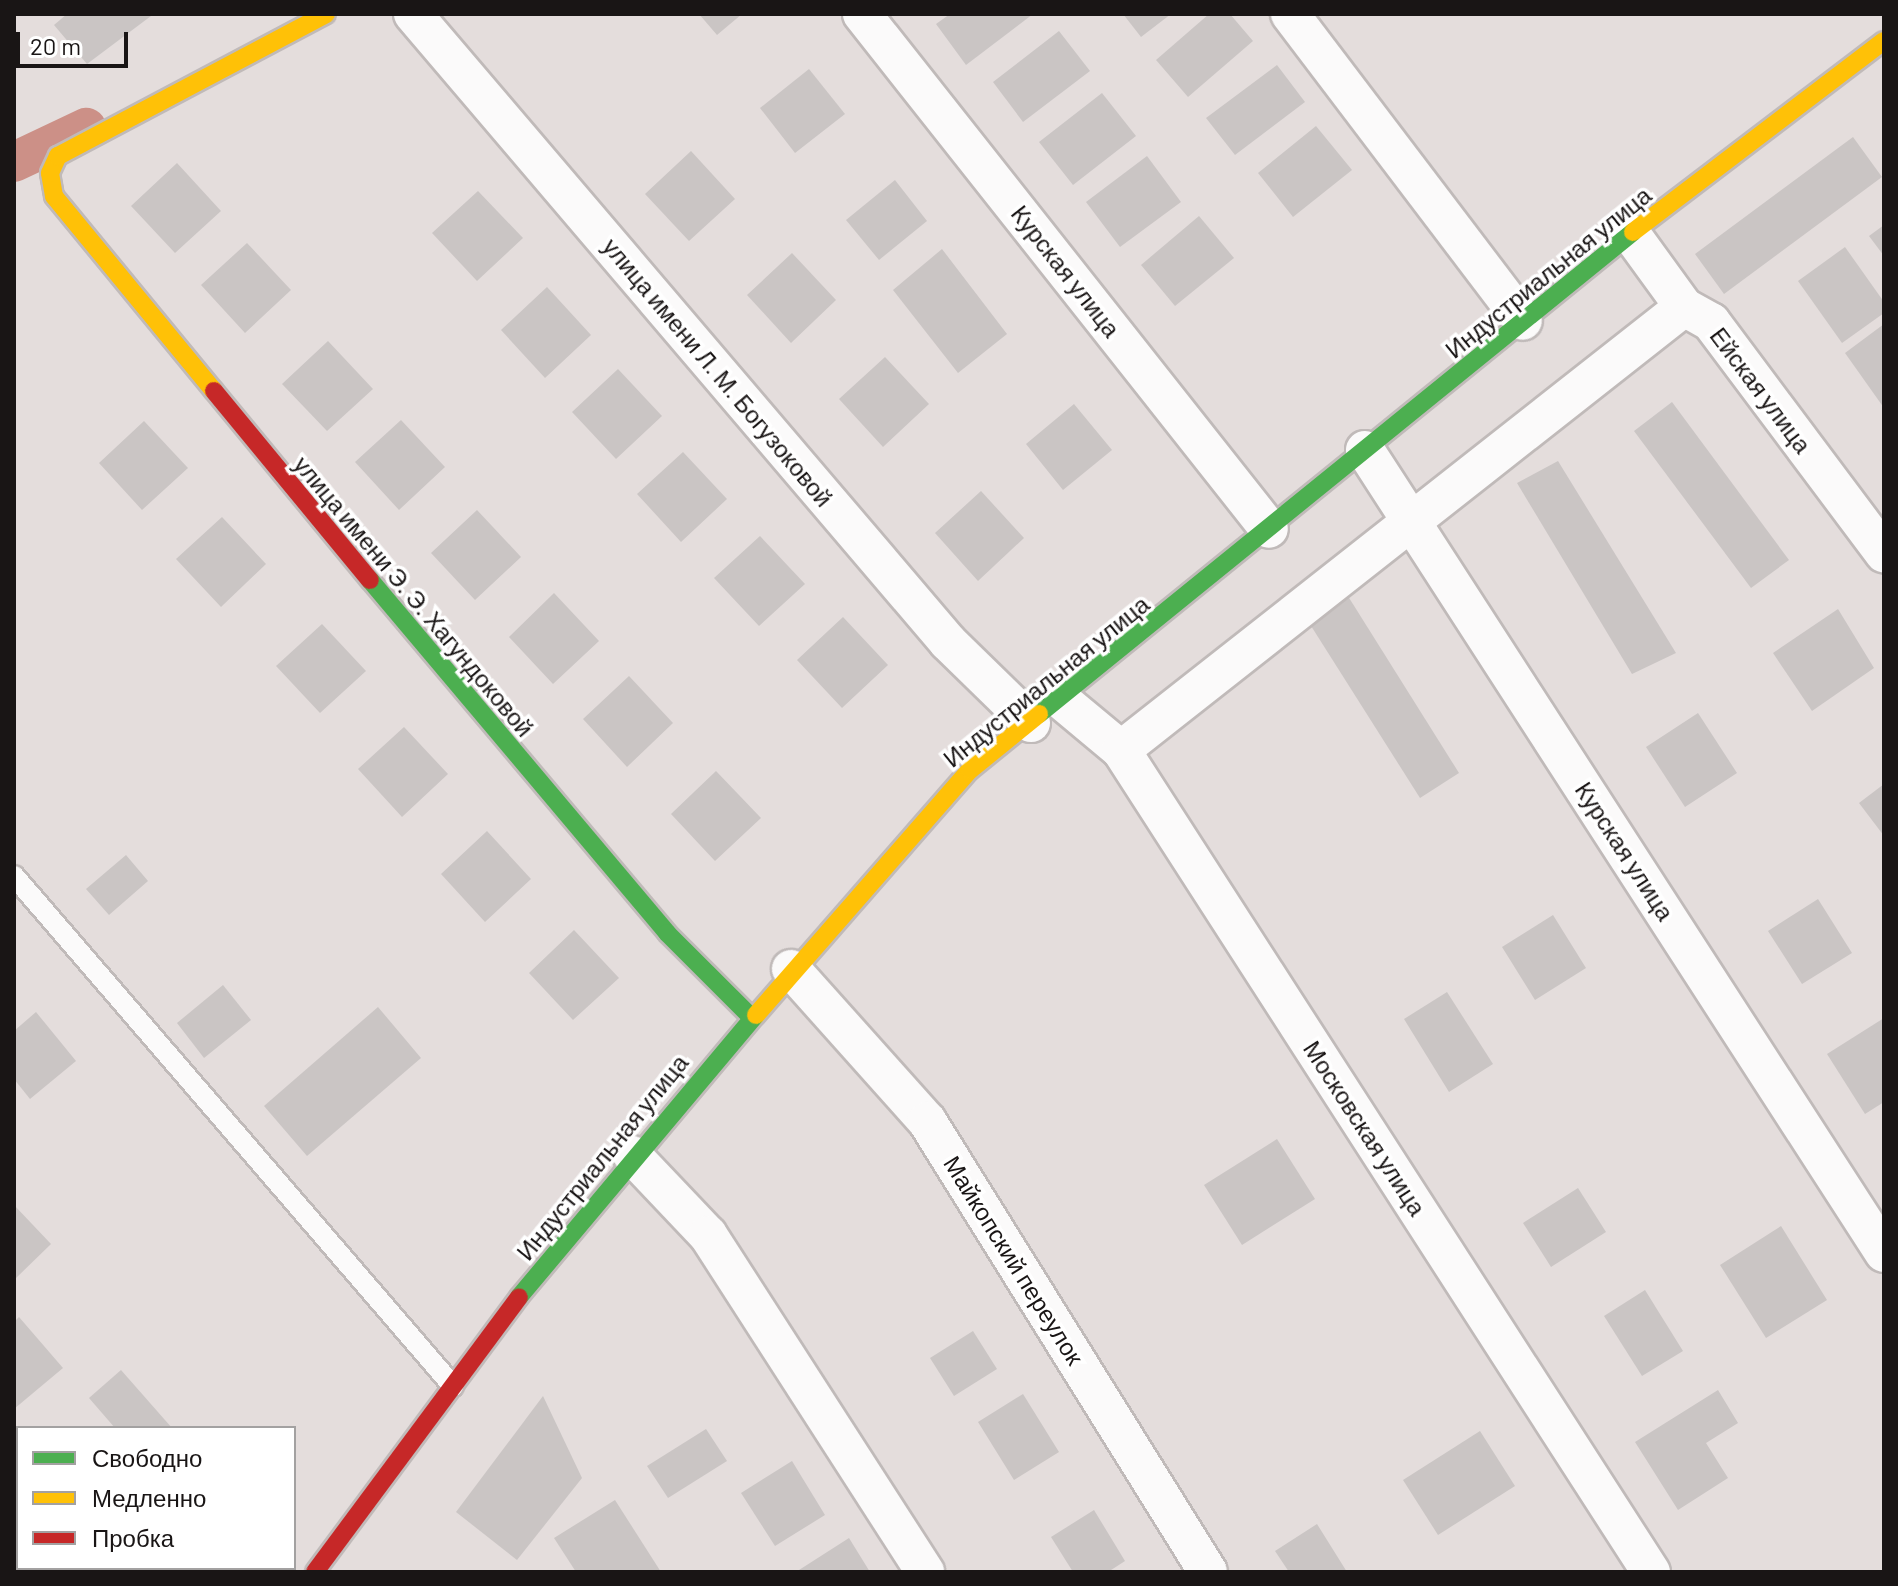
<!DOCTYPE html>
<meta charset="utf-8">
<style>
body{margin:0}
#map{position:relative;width:1898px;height:1586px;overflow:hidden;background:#e4dddc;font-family:Barlow,sans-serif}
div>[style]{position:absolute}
.canal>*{height:40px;margin:-20px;padding:0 20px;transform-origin:20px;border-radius:20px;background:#cc9087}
.building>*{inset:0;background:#cac5c4}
.roads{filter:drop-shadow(2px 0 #c0bab9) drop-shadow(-2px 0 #c0bab9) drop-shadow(0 2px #c0bab9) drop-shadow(0 -2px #c0bab9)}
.lane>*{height:20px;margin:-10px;padding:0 10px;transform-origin:10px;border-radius:10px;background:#fbfafa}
.street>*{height:38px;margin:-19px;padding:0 19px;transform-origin:19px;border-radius:19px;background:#fbfafa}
.fast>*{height:18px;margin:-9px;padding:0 9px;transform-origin:9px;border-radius:9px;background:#4caf50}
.slow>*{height:18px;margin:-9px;padding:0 9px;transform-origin:9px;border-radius:9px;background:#ffc107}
.jam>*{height:18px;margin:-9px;padding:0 9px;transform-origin:9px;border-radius:9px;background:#c62828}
span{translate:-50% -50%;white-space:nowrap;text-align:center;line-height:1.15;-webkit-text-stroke:7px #fff;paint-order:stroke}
.street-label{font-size:24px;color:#191515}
.frame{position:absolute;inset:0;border:16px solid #191515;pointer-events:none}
.legend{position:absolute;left:16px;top:1426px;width:280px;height:144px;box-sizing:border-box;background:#fff;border:2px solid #a3a1a1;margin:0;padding:10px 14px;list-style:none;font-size:24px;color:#191515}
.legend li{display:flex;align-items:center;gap:16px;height:40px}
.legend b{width:40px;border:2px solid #a3a1a1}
.scale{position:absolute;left:16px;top:32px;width:112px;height:36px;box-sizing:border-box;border:4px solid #191515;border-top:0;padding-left:10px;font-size:24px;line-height:28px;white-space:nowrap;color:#191515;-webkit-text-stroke:6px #fff;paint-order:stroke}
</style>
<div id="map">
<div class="canal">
<i style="left:14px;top:162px;width:80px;rotate:-25.3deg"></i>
</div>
<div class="building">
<i style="clip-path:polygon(67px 14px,149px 14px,151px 16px,87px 64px,54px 25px)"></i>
<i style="clip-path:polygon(699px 14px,742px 14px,717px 35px)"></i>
<i style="clip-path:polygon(950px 14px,1033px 14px,966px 65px,936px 24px)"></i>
<i style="clip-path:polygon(1123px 14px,1171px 14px,1141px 37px)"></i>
<i style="clip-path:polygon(1209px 14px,1230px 14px,1253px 41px,1188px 97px,1156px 60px)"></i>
<i style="clip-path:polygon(1059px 31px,1090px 71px,1023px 122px,993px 82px)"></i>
<i style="clip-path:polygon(1277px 65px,1305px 102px,1235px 155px,1206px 118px)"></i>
<i style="clip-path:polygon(809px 69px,845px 114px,795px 153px,760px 108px)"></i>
<i style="clip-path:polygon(1102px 93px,1136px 136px,1073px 185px,1039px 142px)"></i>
<i style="clip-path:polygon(1316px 126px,1352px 170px,1293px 217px,1258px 173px)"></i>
<i style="clip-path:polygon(1853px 137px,1882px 177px,1724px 294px,1695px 254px)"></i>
<i style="clip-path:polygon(691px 151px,735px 199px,689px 241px,645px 194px)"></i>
<i style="clip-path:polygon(1147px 156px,1181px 202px,1120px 247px,1086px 202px)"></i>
<i style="clip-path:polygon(177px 163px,221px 211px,175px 253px,131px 206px)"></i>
<i style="clip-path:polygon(895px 180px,927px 221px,879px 260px,846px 220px)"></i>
<i style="clip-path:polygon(478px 191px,523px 238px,477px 281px,432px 233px)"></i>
<i style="clip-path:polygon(1199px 216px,1234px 258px,1175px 306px,1141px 265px)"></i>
<i style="clip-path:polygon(1884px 225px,1884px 256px,1869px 236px)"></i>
<i style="clip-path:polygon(247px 243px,291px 290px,245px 333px,201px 285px)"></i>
<i style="clip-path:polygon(1845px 247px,1884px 302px,1884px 313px,1842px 343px,1798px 281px)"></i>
<i style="clip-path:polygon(942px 249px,1007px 334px,958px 373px,893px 290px)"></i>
<i style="clip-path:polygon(792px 253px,836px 300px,791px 343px,747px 295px)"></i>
<i style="clip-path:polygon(547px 287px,591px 335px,545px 378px,501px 330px)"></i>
<i style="clip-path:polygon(1884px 324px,1884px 408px,1845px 353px)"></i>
<i style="clip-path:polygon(328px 341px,373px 389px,327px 431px,282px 384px)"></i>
<i style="clip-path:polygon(885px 357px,929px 404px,883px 447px,839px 399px)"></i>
<i style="clip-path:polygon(618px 369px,662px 416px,616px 459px,572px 412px)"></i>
<i style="clip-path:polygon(1672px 402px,1789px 560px,1751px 588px,1634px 431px)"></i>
<i style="clip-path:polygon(1074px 404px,1112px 450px,1063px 490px,1026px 444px)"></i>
<i style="clip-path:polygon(401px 420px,445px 467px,399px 510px,355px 462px)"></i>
<i style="clip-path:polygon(144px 421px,188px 468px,142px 510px,99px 463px)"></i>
<i style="clip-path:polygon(683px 452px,727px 499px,681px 542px,637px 494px)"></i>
<i style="clip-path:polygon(1558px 461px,1676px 653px,1632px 674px,1517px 483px)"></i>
<i style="clip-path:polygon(981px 491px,1024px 538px,978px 581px,935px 533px)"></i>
<i style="clip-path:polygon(477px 510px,521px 557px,475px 600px,431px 553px)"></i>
<i style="clip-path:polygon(222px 517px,266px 564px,221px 607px,176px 559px)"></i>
<i style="clip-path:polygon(760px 536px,805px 584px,759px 626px,714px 578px)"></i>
<i style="clip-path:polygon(554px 593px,599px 641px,553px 684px,509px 637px)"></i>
<i style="clip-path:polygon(1346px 593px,1459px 773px,1420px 798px,1306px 618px)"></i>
<i style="clip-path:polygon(1838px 609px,1874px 668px,1812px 711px,1773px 653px)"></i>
<i style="clip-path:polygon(843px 617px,888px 665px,842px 708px,797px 660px)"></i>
<i style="clip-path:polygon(322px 624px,366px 671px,320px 713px,276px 666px)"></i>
<i style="clip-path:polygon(629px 676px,673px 723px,627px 767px,583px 719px)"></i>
<i style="clip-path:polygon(1698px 713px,1737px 773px,1685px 807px,1646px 747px)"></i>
<i style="clip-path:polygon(404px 727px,448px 774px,402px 817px,358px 769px)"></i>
<i style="clip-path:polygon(716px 771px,761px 818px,715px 861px,671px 814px)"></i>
<i style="clip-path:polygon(1884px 784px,1884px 836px,1859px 803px)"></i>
<i style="clip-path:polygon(487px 831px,531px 879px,485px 922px,441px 874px)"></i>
<i style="clip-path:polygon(126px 855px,148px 881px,109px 915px,86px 889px)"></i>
<i style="clip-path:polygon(1818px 899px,1852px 953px,1802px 984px,1768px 931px)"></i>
<i style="clip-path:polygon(1553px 915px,1586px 968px,1535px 1000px,1502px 947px)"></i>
<i style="clip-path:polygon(574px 930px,619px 978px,573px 1020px,529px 973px)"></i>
<i style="clip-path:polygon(223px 985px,251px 1020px,204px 1058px,177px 1023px)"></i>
<i style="clip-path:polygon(1447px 992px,1493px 1064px,1449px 1092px,1404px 1019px)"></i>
<i style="clip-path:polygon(378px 1007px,421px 1058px,307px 1156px,264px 1106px)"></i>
<i style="clip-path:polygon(36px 1012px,76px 1061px,30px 1099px,14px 1079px,14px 1031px)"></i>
<i style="clip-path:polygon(1884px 1018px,1884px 1102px,1865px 1114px,1827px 1054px)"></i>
<i style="clip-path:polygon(1277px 1139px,1315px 1199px,1242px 1245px,1204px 1185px)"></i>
<i style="clip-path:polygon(1578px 1188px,1606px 1232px,1551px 1267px,1523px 1223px)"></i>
<i style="clip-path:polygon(14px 1205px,51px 1244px,14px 1280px)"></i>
<i style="clip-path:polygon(1781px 1226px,1827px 1300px,1766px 1338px,1720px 1265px)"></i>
<i style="clip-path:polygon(1645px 1290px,1683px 1351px,1642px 1376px,1604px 1316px)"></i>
<i style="clip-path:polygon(19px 1317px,63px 1368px,14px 1409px,14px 1322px)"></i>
<i style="clip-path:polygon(973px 1331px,997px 1369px,954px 1396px,930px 1358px)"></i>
<i style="clip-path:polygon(121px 1370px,172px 1428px,115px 1428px,89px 1398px)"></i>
<i style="clip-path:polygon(1718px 1390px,1738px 1423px,1706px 1443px,1728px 1478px,1678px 1510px,1635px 1442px)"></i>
<i style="clip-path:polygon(1023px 1394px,1059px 1452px,1014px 1480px,978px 1422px)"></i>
<i style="clip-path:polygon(543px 1396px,582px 1478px,517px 1560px,456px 1512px)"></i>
<i style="clip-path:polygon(706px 1429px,727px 1461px,668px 1498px,647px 1466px)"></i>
<i style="clip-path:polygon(1480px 1431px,1515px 1486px,1438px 1535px,1403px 1480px)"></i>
<i style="clip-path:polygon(792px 1461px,825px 1515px,775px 1546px,741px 1493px)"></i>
<i style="clip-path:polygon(615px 1500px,661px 1572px,576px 1572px,554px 1538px)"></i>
<i style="clip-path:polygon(1094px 1510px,1125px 1561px,1108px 1572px,1073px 1572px,1051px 1537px)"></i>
<i style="clip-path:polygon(1317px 1524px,1347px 1572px,1289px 1572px,1275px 1551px)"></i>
<i style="clip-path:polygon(849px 1538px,870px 1572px,800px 1572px,799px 1570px)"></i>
<i style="clip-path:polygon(122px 1568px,181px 1568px,176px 1572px)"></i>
</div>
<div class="roads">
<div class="lane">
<i style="left:14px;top:876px;width:673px;rotate:49.28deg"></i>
</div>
<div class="street">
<i style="left:413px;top:14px;width:825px;rotate:49.57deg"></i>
<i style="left:948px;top:642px;width:116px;rotate:44.3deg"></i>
<i style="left:862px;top:14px;width:656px;rotate:51.68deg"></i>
<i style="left:1290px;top:14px;width:385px;rotate:52.8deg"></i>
<i style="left:1631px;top:234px;width:90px;rotate:54deg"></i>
<i style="left:1684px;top:307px;width:31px;rotate:29deg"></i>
<i style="left:1711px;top:322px;width:289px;rotate:53.2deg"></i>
<i style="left:1365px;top:450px;width:956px;rotate:57.12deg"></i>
<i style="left:1061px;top:700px;width:78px;rotate:39.8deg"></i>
<i style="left:1121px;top:750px;width:978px;rotate:57.19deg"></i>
<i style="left:1121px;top:750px;width:716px;rotate:-38.2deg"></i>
<i style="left:791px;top:969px;width:204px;rotate:48.2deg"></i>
<i style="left:927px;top:1121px;width:531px;rotate:58.07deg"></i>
<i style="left:632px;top:1155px;width:110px;rotate:46.5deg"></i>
<i style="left:708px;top:1235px;width:401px;rotate:57.2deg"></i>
<i style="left:14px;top:1490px;width:6px;rotate:45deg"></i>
<i style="left:80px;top:1568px;width:6px;rotate:45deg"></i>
</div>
<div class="fast">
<i style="left:370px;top:580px;width:461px;rotate:49.9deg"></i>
<i style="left:667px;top:933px;width:117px;rotate:45deg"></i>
<i style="left:1039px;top:714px;width:765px;rotate:-39.06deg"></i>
<i style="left:519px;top:1297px;width:368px;rotate:-50deg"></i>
</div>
<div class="slow">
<i style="left:1633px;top:232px;width:315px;rotate:-37.3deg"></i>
<i style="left:214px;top:391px;width:252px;rotate:-129.4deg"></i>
<i style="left:54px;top:196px;width:23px;rotate:-100deg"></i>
<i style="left:50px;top:173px;width:19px;rotate:-65deg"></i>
<i style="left:58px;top:156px;width:303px;rotate:-27.9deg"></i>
<i style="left:756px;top:1015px;width:325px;rotate:-48.9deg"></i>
<i style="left:970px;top:770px;width:89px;rotate:-39.1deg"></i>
</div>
<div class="jam">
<i style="left:214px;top:391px;width:245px;rotate:50.5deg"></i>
<i style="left:315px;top:1572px;width:342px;rotate:-53.4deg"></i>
</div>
</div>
<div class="street-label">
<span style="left:1066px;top:271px;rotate:52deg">Курская улица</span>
<span style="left:1548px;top:272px;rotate:-39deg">Индустриальная улица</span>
<span style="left:718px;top:372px;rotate:50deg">улица имени Л. М. Богузоковой</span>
<span style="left:1761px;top:390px;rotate:53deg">Ейская улица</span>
<span style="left:414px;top:596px;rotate:50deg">улица имени Э. Э. Хагундоковой</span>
<span style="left:1046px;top:681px;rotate:-39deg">Индустриальная улица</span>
<span style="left:1625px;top:851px;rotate:57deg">Курская улица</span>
<span style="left:1365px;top:1128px;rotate:57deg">Московская улица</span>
<span style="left:602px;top:1157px;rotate:-51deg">Индустриальная улица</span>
<span style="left:1014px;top:1260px;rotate:58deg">Майкопский переулок</span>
</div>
<div class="frame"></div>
<ul class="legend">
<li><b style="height:10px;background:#4caf50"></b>Свободно</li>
<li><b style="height:10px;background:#ffc107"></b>Медленно</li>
<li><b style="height:10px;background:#c62828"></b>Пробка</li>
</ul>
<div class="scale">20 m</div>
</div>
